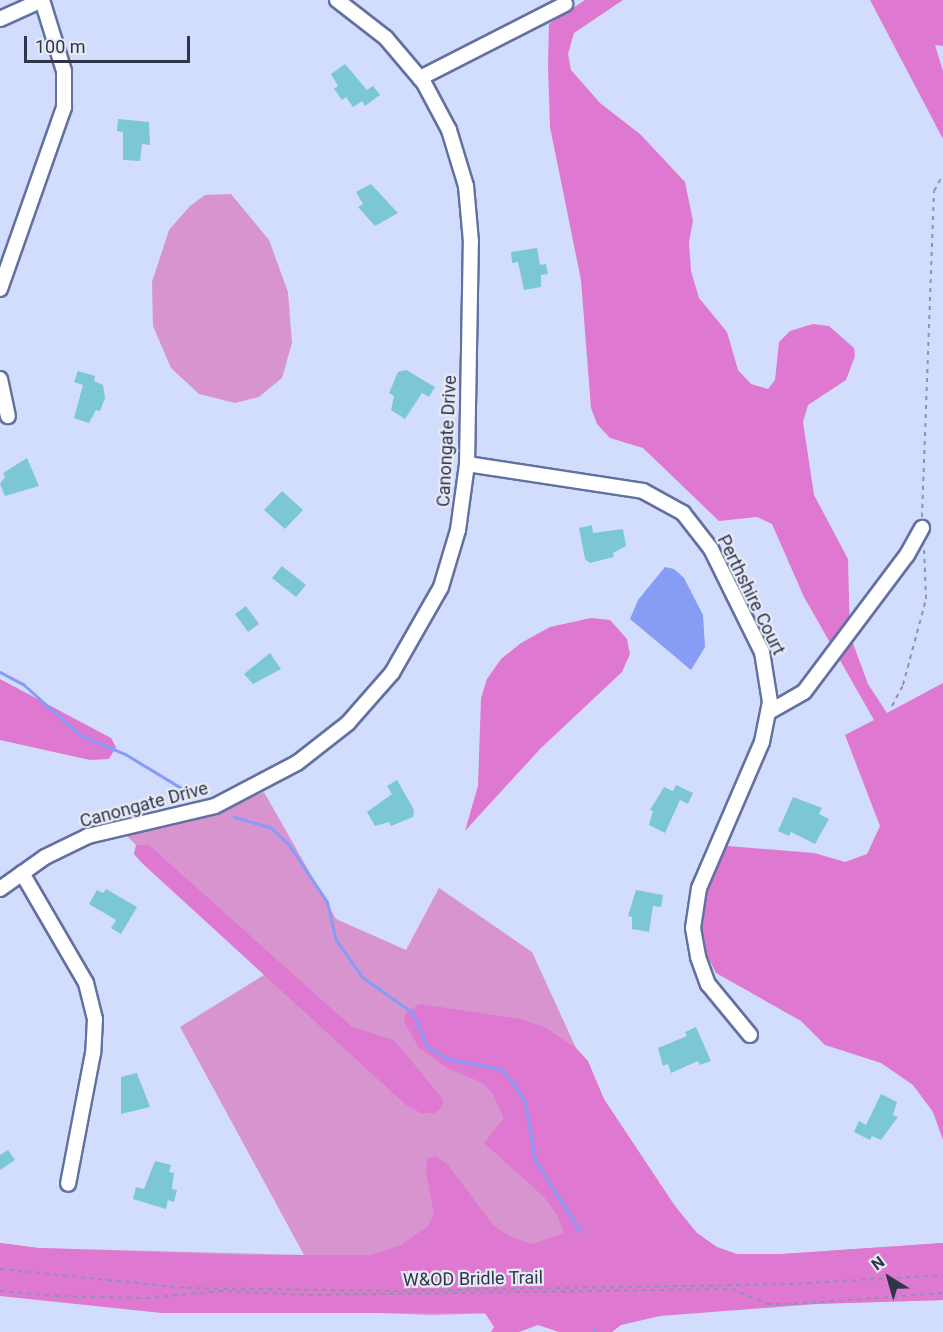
<!DOCTYPE html>
<style>
body{margin:0}
#map{position:relative;width:943px;height:1332px;overflow:hidden;background:#d2dcfd;font-family:Roboto,sans-serif}
div>[style]{position:absolute}
.green>*{inset:0;background:#d894ce}
.forest>*{inset:0;background:#de78d1}
.water>*{inset:0;background:#869cf5}
.stream>*{height:3px;margin:-1.5px;padding:0 1.5px;transform-origin:1.5px;border-radius:1.5px;background:#869cf5}
.building>*{inset:0;background:#7bc7d6}
.path>*{height:2px;margin-top:-1px;transform-origin:0;background:repeating-linear-gradient(90deg,#8b93b0 0 4.5px,transparent 0 9px)}
.roads{filter:drop-shadow(2px 0 #6371a2) drop-shadow(-2px 0 #6371a2) drop-shadow(0 2px #6371a2) drop-shadow(0 -2px #6371a2)}
.minor>*{height:14px;margin:-7px;padding:0 7px;transform-origin:7px;border-radius:7px;background:#fff}
span{translate:-50% -50%;white-space:nowrap;text-align:center;line-height:1.15;-webkit-text-stroke:4.5px #e7eaf5;paint-order:stroke}
.street-label{font-size:18px;color:#2f354b}
.north{position:absolute;left:859px;top:1248px;width:60px;height:60px;-webkit-text-stroke:4px #e7eaf5;paint-order:stroke;rotate:323deg;font-size:16px;font-weight:700;line-height:24px;text-align:center;color:#2f354b}
.north::after{content:'';display:block;margin:auto;width:21px;height:27px;background:#2f354b;clip-path:polygon(50% 0,100% 100%,50% 72%,0 100%)}
.scale{position:absolute;left:24px;top:36px;width:166px;height:27px;box-sizing:border-box;border:3px solid #2f354b;border-top:0;padding-left:8px;font-size:18px;line-height:21px;white-space:nowrap;color:#2f354b;-webkit-text-stroke:4px #e7eaf5;paint-order:stroke}
</style>
<div id="map">
<div class="green">
<i style="clip-path:polygon(231px 194px,269px 240px,288px 292px,292px 343px,282px 378px,259px 397px,235px 403px,199px 394px,171px 368px,153px 326px,152px 282px,169px 230px,190px 206px,205px 195px)"></i>
<i style="clip-path:polygon(264px 792px,336px 919px,406px 950px,439px 888px,532px 952px,576px 1048px,634px 1254px,782px 1254px,943px 1243px,943px 1300px,432px 1315px,350px 1312px,0 1243px,38px 1248px,304px 1255px,180px 1027px,264px 975px,126px 835px,214px 813px)"></i>
</div>
<div class="forest">
<i style="clip-path:polygon(585px 0,623px 0,574px 33px,568px 54px,571px 70px,600px 103px,640px 134px,685px 182px,693px 221px,689px 242px,691px 271px,699px 298px,727px 332px,738px 370px,751px 384px,768px 389px,775px 380px,779px 342px,790px 331px,813px 324px,829px 326px,854px 348px,855px 356px,846px 380px,808px 405px,803px 422px,814px 495px,848px 559px,850px 635px,868px 684px,887px 713px,943px 683px,943px 1140px,933px 1112px,913px 1085px,881px 1063px,825px 1045px,801px 1021px,716px 973px,693px 928px,716px 845px,814px 853px,845px 862px,867px 854px,880px 826px,845px 735px,874px 720px,804px 597px,772px 524px,757px 517px,719px 521px,643px 448px,610px 438px,597px 424px,591px 408px,581px 280px,550px 127px,548px 66px,549px 24px)"></i>
<i style="clip-path:polygon(870px 0,943px 0,943px 46px,935px 45px,943px 71px,943px 139px)"></i>
<i style="clip-path:polygon(591px 618px,610px 620px,627px 639px,630px 654px,622px 672px,540px 749px,465px 831px,478px 786px,481px 698px,487px 679px,501px 659px,521px 643px,550px 627px)"></i>
<i style="clip-path:polygon(0 679px,111px 738px,116px 747px,109px 759px,90px 760px,0 740px)"></i>
<i style="clip-path:polygon(136px 845px,149px 845px,352px 1027px,394px 1040px,442px 1098px,443px 1105px,435px 1113px,421px 1113px,406px 1105px,143px 864px,134px 854px)"></i>
<i style="clip-path:polygon(420px 1004px,520px 1019px,546px 1028px,576px 1048px,588px 1061px,604px 1099px,675px 1206px,697px 1233px,717px 1247px,737px 1254px,782px 1254px,943px 1243px,943px 1300px,816px 1304px,660px 1316px,621px 1325px,612px 1332px,559px 1332px,538px 1325px,519px 1332px,491px 1332px,494px 1327px,485px 1313px,162px 1313px,0 1296px,0 1243px,38px 1248px,240px 1255px,371px 1255px,401px 1245px,428px 1226px,434px 1214px,426px 1172px,427px 1159px,436px 1156px,448px 1165px,493px 1225px,509px 1236px,532px 1244px,564px 1233px,557px 1215px,544px 1197px,484px 1143px,504px 1118px,492px 1093px,483px 1083px,447px 1068px,419px 1048px,404px 1022px,406px 1012px)"></i>
</div>
<div class="water">
<i style="clip-path:polygon(665px 567px,674px 569px,684px 578px,703px 615px,705px 647px,691px 670px,630px 619px,638px 600px)"></i>
</div>
<div class="stream">
<i style="left:0;top:672px;width:27px;rotate:28deg"></i>
<i style="left:24px;top:685px;width:75px;rotate:41.8deg"></i>
<i style="left:80px;top:735px;width:49px;rotate:22.9deg"></i>
<i style="left:125px;top:754px;width:77px;rotate:31.2deg"></i>
<i style="left:234px;top:817px;width:37px;rotate:16deg"></i>
<i style="left:270px;top:827px;width:26px;rotate:43deg"></i>
<i style="left:289px;top:845px;width:69px;rotate:56.3deg"></i>
<i style="left:327px;top:902px;width:39px;rotate:77deg"></i>
<i style="left:336px;top:940px;width:45px;rotate:54.9deg"></i>
<i style="left:362px;top:977px;width:62px;rotate:35.2deg"></i>
<i style="left:413px;top:1013px;width:35px;rotate:68deg"></i>
<i style="left:426px;top:1046px;width:26px;rotate:31deg"></i>
<i style="left:448px;top:1059px;width:54px;rotate:10.7deg"></i>
<i style="left:501px;top:1069px;width:18px;rotate:49deg"></i>
<i style="left:513px;top:1083px;width:22px;rotate:58deg"></i>
<i style="left:525px;top:1102px;width:59px;rotate:80.2deg"></i>
<i style="left:535px;top:1160px;width:84px;rotate:57.6deg"></i>
<i style="left:594px;top:1328px;width:4px;rotate:90deg"></i>
</div>
<div class="building">
<i style="clip-path:polygon(345px 64px,367px 90px,373px 86px,380px 95px,365px 106px,362px 101px,353px 107px,346px 97px,342px 100px,334px 89px,338px 86px,331px 74px)"></i>
<i style="clip-path:polygon(118px 119px,149px 122px,150px 145px,142px 144px,140px 161px,123px 160px,123px 132px,117px 131px)"></i>
<i style="clip-path:polygon(371px 184px,398px 213px,375px 226px,358px 207px,363px 204px,356px 192px)"></i>
<i style="clip-path:polygon(537px 248px,540px 265px,546px 264px,548px 274px,541px 275px,541px 287px,524px 290px,518px 262px,512px 263px,511px 252px)"></i>
<i style="clip-path:polygon(406px 370px,435px 387px,429px 397px,422px 393px,405px 419px,391px 410px,394px 396px,389px 393px,398px 372px)"></i>
<i style="clip-path:polygon(78px 371px,95px 376px,94px 381px,103px 385px,105px 398px,100px 411px,96px 410px,89px 423px,74px 418px,83px 385px,74px 382px)"></i>
<i style="clip-path:polygon(27px 458px,39px 486px,5px 496px,0 484px,5px 477px,3px 473px)"></i>
<i style="clip-path:polygon(282px 491px,303px 510px,285px 529px,264px 510px)"></i>
<i style="clip-path:polygon(592px 525px,593px 533px,623px 529px,626px 546px,613px 553px,614px 557px,590px 563px,585px 559px,579px 528px)"></i>
<i style="clip-path:polygon(282px 566px,306px 585px,296px 597px,272px 578px)"></i>
<i style="clip-path:polygon(246px 606px,259px 624px,248px 632px,235px 614px)"></i>
<i style="clip-path:polygon(270px 653px,281px 669px,253px 684px,244px 674px)"></i>
<i style="clip-path:polygon(397px 780px,414px 810px,413px 817px,391px 826px,389px 822px,375px 826px,367px 812px,392px 794px,387px 786px)"></i>
<i style="clip-path:polygon(676px 785px,693px 793px,688px 804px,680px 800px,665px 833px,649px 825px,653px 811px,650px 810px,664px 787px,673px 791px)"></i>
<i style="clip-path:polygon(793px 797px,822px 808px,819px 814px,829px 819px,815px 844px,791px 832px,789px 836px,778px 831px)"></i>
<i style="clip-path:polygon(106px 889px,137px 907px,121px 934px,111px 928px,116px 920px,89px 904px,97px 890px,103px 893px)"></i>
<i style="clip-path:polygon(636px 890px,663px 895px,661px 907px,653px 906px,649px 932px,632px 929px,632px 917px,628px 916px)"></i>
<i style="clip-path:polygon(696px 1027px,711px 1061px,700px 1065px,698px 1061px,671px 1073px,668px 1064px,663px 1066px,658px 1048px,687px 1036px,685px 1032px)"></i>
<i style="clip-path:polygon(137px 1073px,150px 1107px,121px 1114px,121px 1077px)"></i>
<i style="clip-path:polygon(881px 1094px,897px 1102px,893px 1115px,898px 1117px,881px 1140px,872px 1136px,870px 1140px,854px 1132px,859px 1121px,866px 1125px)"></i>
<i style="clip-path:polygon(8px 1150px,15px 1160px,0 1170px,0 1155px)"></i>
<i style="clip-path:polygon(155px 1161px,171px 1165px,169px 1172px,174px 1173px,172px 1189px,177px 1190px,174px 1202px,168px 1200px,166px 1209px,133px 1199px,136px 1187px,144px 1189px)"></i>
</div>
<div class="path">
<i style="left:922px;top:517px;width:326px;rotate:-87.9deg"></i>
<i style="left:934px;top:191px;width:18px;rotate:-61deg"></i>
<i style="left:892px;top:706px;width:24px;rotate:-62deg"></i>
<i style="left:903px;top:685px;width:89px;rotate:-75deg"></i>
<i style="left:926px;top:599px;width:49px;rotate:-92.3deg"></i>
<i style="left:0;top:1269px;width:188px;rotate:5.8deg"></i>
<i style="left:187px;top:1288px;width:207px;rotate:0.8deg"></i>
<i style="left:394px;top:1291px;width:395px;rotate:-1deg"></i>
<i style="left:789px;top:1284px;width:154px;rotate:-3.3deg"></i>
<i style="left:0;top:1291px;width:55px;rotate:5.2deg"></i>
<i style="left:55px;top:1296px;width:91px;rotate:1.3deg"></i>
<i style="left:146px;top:1298px;width:73px;rotate:-5.5deg"></i>
<i style="left:219px;top:1291px;width:90px;rotate:2.5deg"></i>
<i style="left:309px;top:1295px;width:423px;rotate:-0.8deg"></i>
<i style="left:732px;top:1289px;width:38px;rotate:23deg"></i>
<i style="left:767px;top:1304px;width:27px"></i>
<i style="left:794px;top:1304px;width:149px;rotate:-4.2deg"></i>
</div>
<div class="roads">
<div class="minor">
<i style="left:0;top:19px;width:46px;rotate:-24.3deg"></i>
<i style="left:420px;top:78px;width:163px;rotate:-27deg"></i>
<i style="left:0;top:289px;width:193px;rotate:-70.6deg"></i>
<i style="left:64px;top:107px;width:36px;rotate:-90deg"></i>
<i style="left:64px;top:71px;width:74px;rotate:-107.2deg"></i>
<i style="left:0;top:379px;width:38px;rotate:78deg"></i>
<i style="left:467px;top:464px;width:178px;rotate:8.7deg"></i>
<i style="left:643px;top:491px;width:46px;rotate:28.8deg"></i>
<i style="left:683px;top:513px;width:46px;rotate:52.1deg"></i>
<i style="left:711px;top:549px;width:115px;rotate:63.7deg"></i>
<i style="left:762px;top:652px;width:51px;rotate:80.9deg"></i>
<i style="left:770px;top:702px;width:41px;rotate:101.3deg"></i>
<i style="left:762px;top:742px;width:159px;rotate:113.3deg"></i>
<i style="left:699px;top:888px;width:40px;rotate:98.5deg"></i>
<i style="left:693px;top:928px;width:29px;rotate:80deg"></i>
<i style="left:698px;top:957px;width:29px;rotate:70deg"></i>
<i style="left:708px;top:984px;width:66px;rotate:50.5deg"></i>
<i style="left:769px;top:712px;width:40px;rotate:-29.7deg"></i>
<i style="left:804px;top:692px;width:171px;rotate:-53.1deg"></i>
<i style="left:907px;top:555px;width:31px;rotate:-61deg"></i>
<i style="left:22px;top:873px;width:127px;rotate:59.8deg"></i>
<i style="left:86px;top:983px;width:37px;rotate:76deg"></i>
<i style="left:95px;top:1019px;width:34px;rotate:93deg"></i>
<i style="left:93px;top:1053px;width:133px;rotate:100.8deg"></i>
<i style="left:0;top:889px;width:55px;rotate:-35.4deg"></i>
<i style="left:45px;top:857px;width:48px;rotate:-26deg"></i>
<i style="left:88px;top:836px;width:130px;rotate:-13.3deg"></i>
<i style="left:215px;top:806px;width:93px;rotate:-27.7deg"></i>
<i style="left:297px;top:763px;width:65px;rotate:-38.1deg"></i>
<i style="left:348px;top:723px;width:67px;rotate:-48.7deg"></i>
<i style="left:392px;top:673px;width:99px;rotate:-60.3deg"></i>
<i style="left:441px;top:587px;width:59px;rotate:-73.4deg"></i>
<i style="left:458px;top:530px;width:67px;rotate:-82.2deg"></i>
<i style="left:467px;top:464px;width:222px;rotate:-89deg"></i>
<i style="left:471px;top:242px;width:56px;rotate:-95.1deg"></i>
<i style="left:466px;top:186px;width:59px;rotate:-106.9deg"></i>
<i style="left:449px;top:130px;width:53px;rotate:-118deg"></i>
<i style="left:424px;top:83px;width:59px;rotate:-130.2deg"></i>
<i style="left:386px;top:38px;width:62px;rotate:-142.2deg"></i>
</div>
</div>
<div class="street-label">
<span style="left:447px;top:441px;rotate:-87deg">Canongate Drive</span>
<span style="left:751px;top:595px;rotate:64deg">Perthshire Court</span>
<span style="left:144px;top:805px;rotate:-15deg">Canongate Drive</span>
<span style="left:473px;top:1279px;rotate:-1deg">W&amp;OD Bridle Trail</span>
</div>
<div class="north">N</div>
<div class="scale">100 m</div>
</div>
